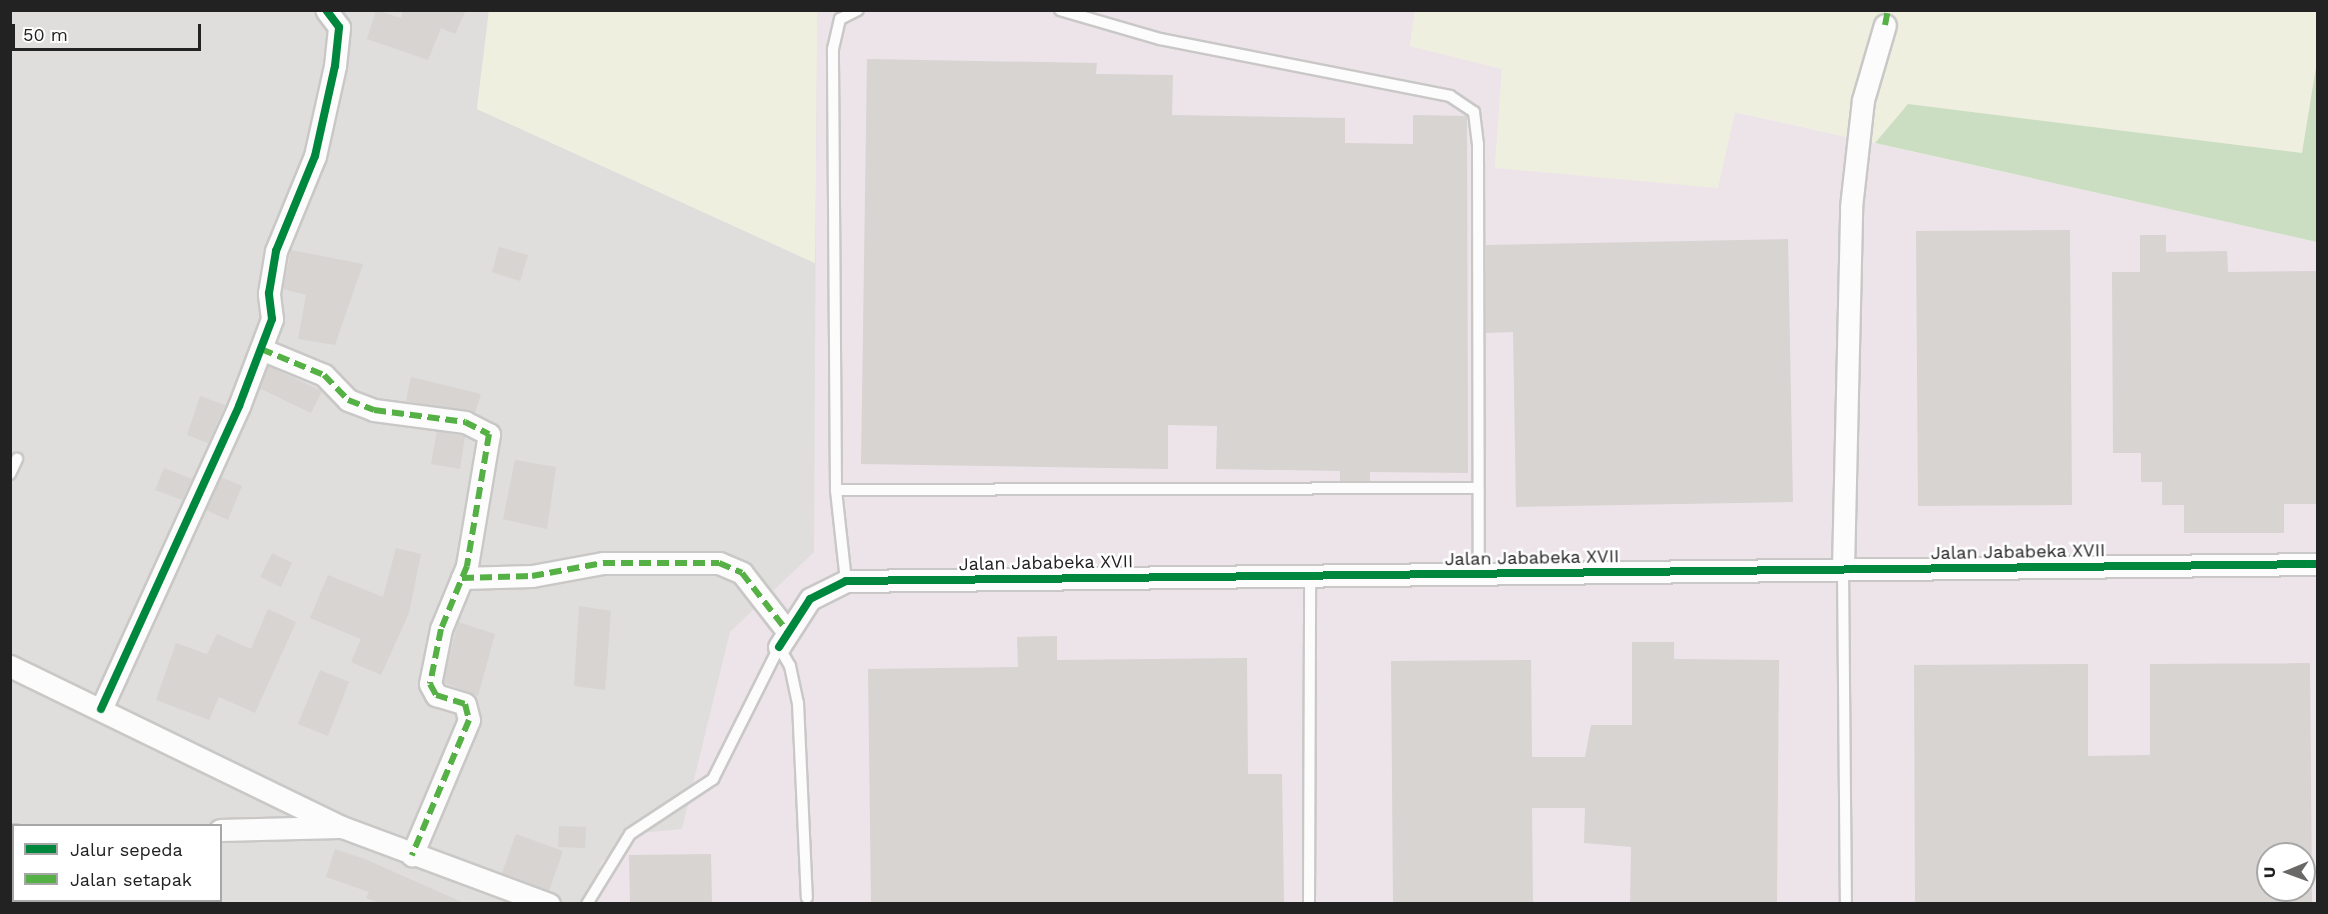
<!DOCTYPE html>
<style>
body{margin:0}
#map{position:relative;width:2328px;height:914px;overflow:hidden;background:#f0eeeb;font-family:"Work Sans",sans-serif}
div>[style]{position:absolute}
.residential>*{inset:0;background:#dfdedc}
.industrial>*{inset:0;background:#ede4e9}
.farmland>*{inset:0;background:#efefdf}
.forest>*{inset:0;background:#cbdec1}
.building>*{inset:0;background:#d7d4d2}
.roads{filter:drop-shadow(2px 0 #c9c8c7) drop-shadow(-2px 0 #c9c8c7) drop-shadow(0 2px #c9c8c7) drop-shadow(0 -2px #c9c8c7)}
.lane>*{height:10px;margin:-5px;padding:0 5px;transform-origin:5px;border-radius:5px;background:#fdfcfc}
.street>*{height:21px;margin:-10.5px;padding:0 10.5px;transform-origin:10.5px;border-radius:10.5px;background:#fdfcfc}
.quiet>*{height:6px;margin-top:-3px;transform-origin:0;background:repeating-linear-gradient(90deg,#55b145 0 12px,transparent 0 18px)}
.cycleway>*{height:8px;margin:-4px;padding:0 4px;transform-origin:4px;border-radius:4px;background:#00873e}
span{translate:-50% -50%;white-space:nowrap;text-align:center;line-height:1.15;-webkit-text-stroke:5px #fff;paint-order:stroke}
.street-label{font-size:18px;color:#222}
.frame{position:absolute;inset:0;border:12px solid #222;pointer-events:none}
.legend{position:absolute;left:12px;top:824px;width:210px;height:78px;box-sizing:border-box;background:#fff;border:2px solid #a7a7a7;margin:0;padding:8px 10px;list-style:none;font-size:18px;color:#222}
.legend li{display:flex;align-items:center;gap:12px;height:30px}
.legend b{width:30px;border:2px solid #a7a7a7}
.north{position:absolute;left:2256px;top:842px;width:60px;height:60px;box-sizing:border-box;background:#fff;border:2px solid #a7a7a7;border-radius:50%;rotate:269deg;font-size:16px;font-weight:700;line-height:24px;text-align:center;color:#222}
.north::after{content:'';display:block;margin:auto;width:21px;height:27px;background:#6a6968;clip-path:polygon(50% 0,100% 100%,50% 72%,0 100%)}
.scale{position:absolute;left:12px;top:24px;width:189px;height:27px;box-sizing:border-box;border:3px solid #222;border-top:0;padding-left:8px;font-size:18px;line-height:21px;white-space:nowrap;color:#222;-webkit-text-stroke:4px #fff;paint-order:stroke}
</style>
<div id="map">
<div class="residential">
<i style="clip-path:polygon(evenodd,817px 10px,1495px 168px,2317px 242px,2317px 903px,11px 903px,10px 11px,489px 11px,477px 109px,815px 263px,817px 10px,14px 826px,220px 826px,220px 900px,14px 900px,14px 826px,817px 10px,2268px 854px,2304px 854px,2304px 890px,2268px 890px,2268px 854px)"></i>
</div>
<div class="industrial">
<i style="clip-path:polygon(evenodd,817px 11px,1415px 11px,1410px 46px,1502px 69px,1495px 168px,1734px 112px,2317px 242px,2317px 903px,594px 904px,601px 863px,630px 834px,682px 829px,730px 632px,814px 552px,817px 11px,2268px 854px,2304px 854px,2304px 890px,2268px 890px,2268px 854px)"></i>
</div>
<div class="farmland">
<i style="clip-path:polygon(1415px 10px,2318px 11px,2317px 61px,2303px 153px,1908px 104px,1875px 143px,1735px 112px,1718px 188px,1495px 168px,1502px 69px,1410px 46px)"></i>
<i style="clip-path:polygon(489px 11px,817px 11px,815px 263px,477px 109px)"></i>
</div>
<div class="forest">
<i style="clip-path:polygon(2317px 61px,2317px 242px,1875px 143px,1908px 104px,2302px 153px)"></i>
</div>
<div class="building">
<i style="clip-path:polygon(376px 10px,401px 18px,403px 10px,466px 10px,455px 34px,441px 28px,428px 60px,367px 39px)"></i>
<i style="clip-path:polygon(867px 59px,1097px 63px,1096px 74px,1173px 75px,1172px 115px,1345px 118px,1345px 143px,1413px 144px,1413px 115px,1467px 116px,1468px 473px,1370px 472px,1370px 481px,1340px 481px,1340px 471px,1216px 469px,1217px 426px,1168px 425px,1168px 469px,861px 464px)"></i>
<i style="clip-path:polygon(2070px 230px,2072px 505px,1918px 506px,1916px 231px)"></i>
<i style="clip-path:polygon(2140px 235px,2166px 235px,2166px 252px,2227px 251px,2228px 272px,2318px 271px,2318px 504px,2284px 504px,2284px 533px,2184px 533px,2184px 505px,2162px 505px,2162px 482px,2141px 482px,2141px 453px,2113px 453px,2112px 272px,2140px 272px)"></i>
<i style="clip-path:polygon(1788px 239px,1793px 502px,1516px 507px,1513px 332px,1486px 333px,1486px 245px)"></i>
<i style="clip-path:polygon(499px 247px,528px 255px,520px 281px,492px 272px)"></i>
<i style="clip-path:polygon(291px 250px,363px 264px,335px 345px,298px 339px,306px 295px,283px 289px)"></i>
<i style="clip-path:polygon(268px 366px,322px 391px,311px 413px,259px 388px)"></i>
<i style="clip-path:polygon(411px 377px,481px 394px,475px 413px,406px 401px)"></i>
<i style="clip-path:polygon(200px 396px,225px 405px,208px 443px,187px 435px)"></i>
<i style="clip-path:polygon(437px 431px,465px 436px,460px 469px,431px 464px)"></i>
<i style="clip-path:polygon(515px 460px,556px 467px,547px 529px,503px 519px)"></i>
<i style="clip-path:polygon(164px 468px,192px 479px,182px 500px,155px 490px)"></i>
<i style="clip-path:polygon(221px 477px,242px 486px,228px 520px,206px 510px)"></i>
<i style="clip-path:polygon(396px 548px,421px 554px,409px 613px,381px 675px,351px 662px,361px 639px,310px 618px,328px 575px,383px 597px)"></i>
<i style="clip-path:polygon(272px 553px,292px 563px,281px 587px,260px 577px)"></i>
<i style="clip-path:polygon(579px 606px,611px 611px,605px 690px,574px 686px)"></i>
<i style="clip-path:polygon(268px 609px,296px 622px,255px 713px,219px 697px,209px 720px,156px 700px,176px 643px,207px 654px,217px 634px,251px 649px)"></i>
<i style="clip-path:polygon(458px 622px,495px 634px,478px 696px,443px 682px)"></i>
<i style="clip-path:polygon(1057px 636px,1057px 660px,1247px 658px,1248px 774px,1282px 774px,1284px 903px,871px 903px,868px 669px,1018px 667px,1017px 637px)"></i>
<i style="clip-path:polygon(1632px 642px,1674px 642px,1674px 659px,1779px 660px,1777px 903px,1630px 903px,1631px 847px,1584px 843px,1585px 808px,1532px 808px,1533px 903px,1393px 903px,1391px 661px,1531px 660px,1532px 757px,1585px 757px,1591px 725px,1632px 725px)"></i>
<i style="clip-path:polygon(evenodd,2310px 663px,2312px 903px,1915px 903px,1914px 665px,2088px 664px,2088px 756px,2150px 755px,2150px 664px,2310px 663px,2268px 854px,2304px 854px,2304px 890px,2268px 890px,2268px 854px)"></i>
<i style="clip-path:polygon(320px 670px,349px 682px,328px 736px,298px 724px)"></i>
<i style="clip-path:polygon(559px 826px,586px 827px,585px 848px,558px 847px)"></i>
<i style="clip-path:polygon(516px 834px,563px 851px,549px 891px,502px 873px)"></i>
<i style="clip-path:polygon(335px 849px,367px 860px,464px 903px,379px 903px,366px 898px,369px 892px,326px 877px)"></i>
<i style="clip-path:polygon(711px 854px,712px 903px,630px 903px,629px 855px)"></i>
</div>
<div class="roads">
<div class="lane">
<i style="left:1060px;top:10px;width:104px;rotate:16.2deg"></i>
<i style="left:1160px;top:39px;width:296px;rotate:11.1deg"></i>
<i style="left:1450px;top:96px;width:29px;rotate:34deg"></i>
<i style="left:1474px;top:112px;width:32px;rotate:83deg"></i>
<i style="left:1478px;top:144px;width:429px;rotate:89.9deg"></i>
<i style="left:10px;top:474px;width:17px;rotate:-65deg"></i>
<i style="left:836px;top:490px;width:642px;rotate:-0.18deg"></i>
<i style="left:1843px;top:569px;width:335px;rotate:89.5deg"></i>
<i style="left:846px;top:581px;width:92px;rotate:-96.3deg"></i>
<i style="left:836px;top:490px;width:441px;rotate:-90.4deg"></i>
<i style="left:833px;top:49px;width:31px;rotate:-77deg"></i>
<i style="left:840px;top:19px;width:20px;rotate:-27deg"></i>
<i style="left:779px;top:647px;width:22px;rotate:60deg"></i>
<i style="left:790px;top:666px;width:38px;rotate:78deg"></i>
<i style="left:798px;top:703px;width:195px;rotate:87.4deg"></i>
<i style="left:587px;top:904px;width:82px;rotate:-58.4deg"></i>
<i style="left:630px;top:834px;width:100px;rotate:-33.5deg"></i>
<i style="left:713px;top:779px;width:148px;rotate:-63.4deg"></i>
<i style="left:1309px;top:904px;width:329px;rotate:-89.8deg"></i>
</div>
<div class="street">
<i style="left:261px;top:349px;width:68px;rotate:22.4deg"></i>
<i style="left:324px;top:375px;width:35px;rotate:46deg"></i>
<i style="left:348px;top:400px;width:28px;rotate:21deg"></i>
<i style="left:374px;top:410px;width:92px;rotate:7.5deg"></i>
<i style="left:465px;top:422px;width:27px;rotate:27deg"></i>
<i style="left:489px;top:434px;width:134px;rotate:99.5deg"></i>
<i style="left:467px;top:566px;width:68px;rotate:112.4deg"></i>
<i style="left:441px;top:629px;width:56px;rotate:101.3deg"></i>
<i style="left:430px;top:684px;width:13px;rotate:61deg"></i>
<i style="left:436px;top:695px;width:30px;rotate:17deg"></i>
<i style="left:465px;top:704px;width:16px;rotate:76deg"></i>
<i style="left:469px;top:720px;width:147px;rotate:112.9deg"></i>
<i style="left:1843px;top:569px;width:362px;rotate:-88.7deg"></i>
<i style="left:1851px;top:207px;width:108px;rotate:-83.6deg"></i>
<i style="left:1863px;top:100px;width:78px;rotate:-73.7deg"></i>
<i style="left:462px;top:578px;width:70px;rotate:-1.6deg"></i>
<i style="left:532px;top:576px;width:72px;rotate:-10.4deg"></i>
<i style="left:603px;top:563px;width:116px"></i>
<i style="left:719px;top:563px;width:25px;rotate:23deg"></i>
<i style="left:742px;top:573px;width:73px;rotate:52.2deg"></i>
<i style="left:779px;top:647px;width:57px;rotate:-57.1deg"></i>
<i style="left:810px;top:599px;width:40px;rotate:-26.6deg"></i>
<i style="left:846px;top:581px;width:1472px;rotate:-0.66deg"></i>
<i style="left:10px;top:666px;width:369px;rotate:25.9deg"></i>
<i style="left:342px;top:827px;width:221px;rotate:20.4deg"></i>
<i style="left:101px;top:709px;width:333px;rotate:-65.5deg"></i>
<i style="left:239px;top:406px;width:93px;rotate:-69.2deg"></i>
<i style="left:272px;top:319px;width:26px;rotate:-97deg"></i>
<i style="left:269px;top:293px;width:43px;rotate:-80.5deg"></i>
<i style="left:276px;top:251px;width:103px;rotate:-67.7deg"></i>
<i style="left:315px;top:156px;width:92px;rotate:-77.5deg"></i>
<i style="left:335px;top:66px;width:39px;rotate:-84deg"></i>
<i style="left:339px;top:27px;width:21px;rotate:-127deg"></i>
<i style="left:220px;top:830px;width:118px;rotate:-1.5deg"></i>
<i style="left:10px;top:835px;width:4px"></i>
</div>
</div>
<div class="quiet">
<i style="left:1885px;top:25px;width:15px;rotate:-79deg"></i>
<i style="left:261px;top:349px;width:68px;rotate:22.4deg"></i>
<i style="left:324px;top:375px;width:35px;rotate:46deg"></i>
<i style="left:348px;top:400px;width:28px;rotate:21deg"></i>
<i style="left:374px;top:410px;width:92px;rotate:7.5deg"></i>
<i style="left:465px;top:422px;width:27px;rotate:27deg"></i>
<i style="left:489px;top:434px;width:134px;rotate:99.5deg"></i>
<i style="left:467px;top:566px;width:68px;rotate:112.4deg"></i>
<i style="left:441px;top:629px;width:56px;rotate:101.3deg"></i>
<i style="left:430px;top:684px;width:13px;rotate:61deg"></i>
<i style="left:436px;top:695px;width:30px;rotate:17deg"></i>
<i style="left:465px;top:704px;width:16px;rotate:76deg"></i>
<i style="left:469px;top:720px;width:147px;rotate:112.9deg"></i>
<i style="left:462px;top:578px;width:70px;rotate:-1.6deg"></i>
<i style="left:532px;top:576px;width:72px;rotate:-10.4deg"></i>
<i style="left:603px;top:563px;width:116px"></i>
<i style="left:719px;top:563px;width:25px;rotate:23deg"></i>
<i style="left:742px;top:573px;width:73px;rotate:52.2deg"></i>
</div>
<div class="cycleway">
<i style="left:779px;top:647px;width:57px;rotate:-57.1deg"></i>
<i style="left:810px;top:599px;width:40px;rotate:-26.6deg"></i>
<i style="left:846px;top:581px;width:1472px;rotate:-0.66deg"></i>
<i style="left:101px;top:709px;width:333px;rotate:-65.5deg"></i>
<i style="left:239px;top:406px;width:93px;rotate:-69.2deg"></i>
<i style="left:272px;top:319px;width:26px;rotate:-97deg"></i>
<i style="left:269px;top:293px;width:43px;rotate:-80.5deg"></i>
<i style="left:276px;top:251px;width:103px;rotate:-67.7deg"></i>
<i style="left:315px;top:156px;width:92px;rotate:-77.5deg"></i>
<i style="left:335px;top:66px;width:39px;rotate:-84deg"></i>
<i style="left:339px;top:27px;width:21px;rotate:-127deg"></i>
</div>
<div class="street-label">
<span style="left:2018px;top:552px;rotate:-1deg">Jalan Jababeka XVII</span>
<span style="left:1532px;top:558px;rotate:-1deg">Jalan Jababeka XVII</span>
<span style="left:1046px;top:563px;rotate:-1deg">Jalan Jababeka XVII</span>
</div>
<div class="frame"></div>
<ul class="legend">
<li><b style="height:8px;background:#00873e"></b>Jalur sepeda</li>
<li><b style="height:8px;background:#55b145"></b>Jalan setapak</li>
</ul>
<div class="north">U</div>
<div class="scale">50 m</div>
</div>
